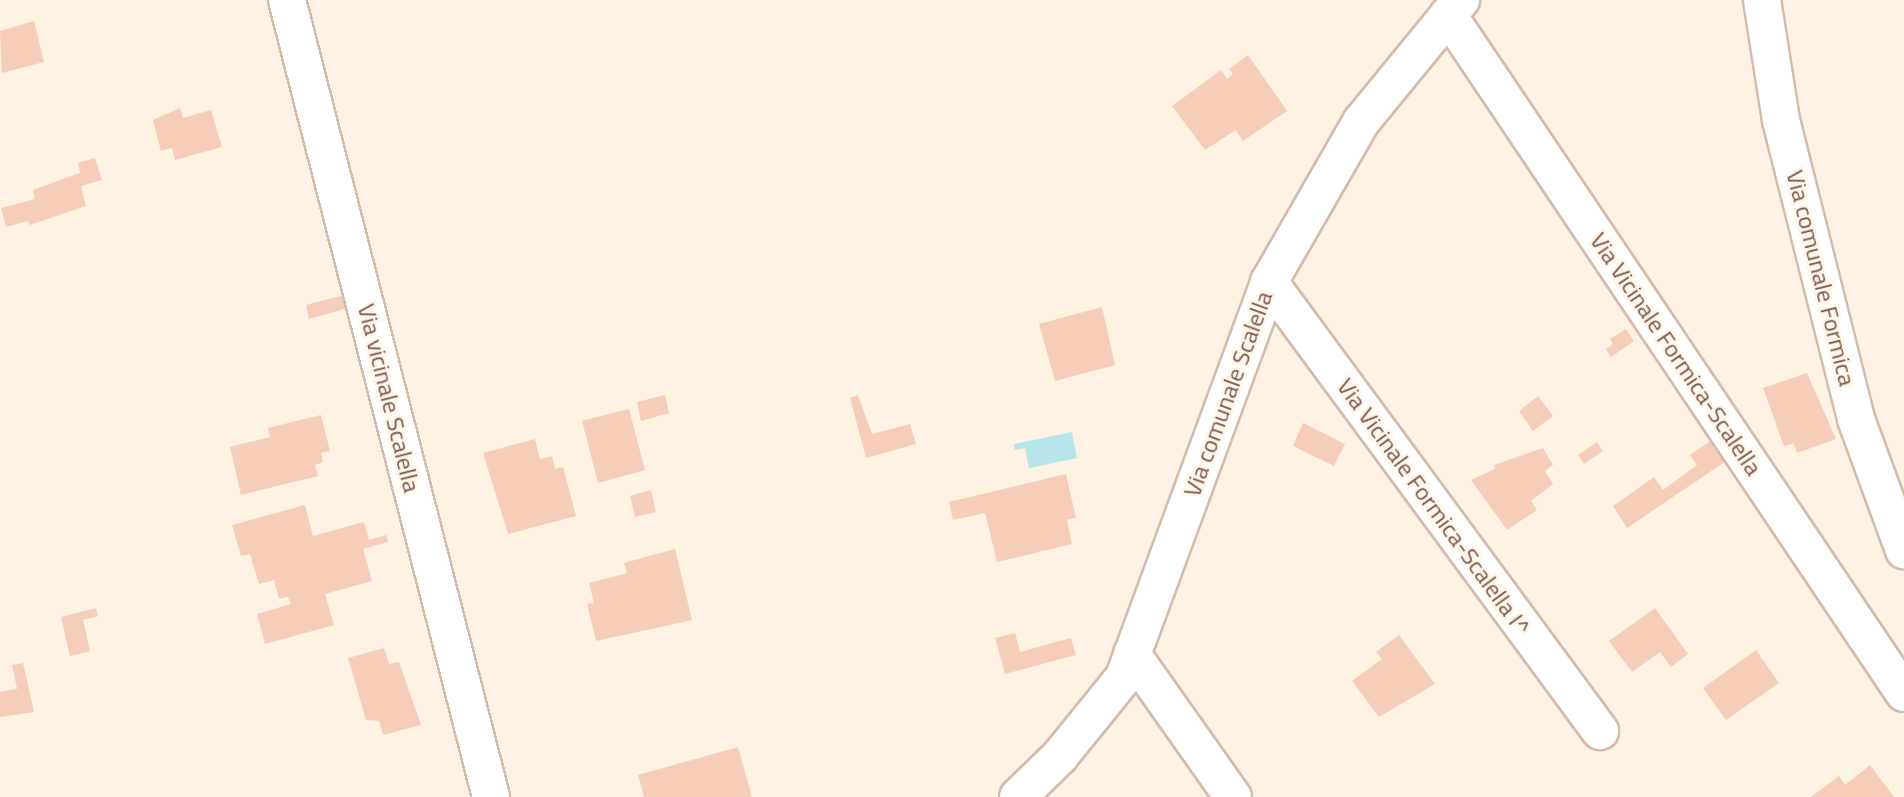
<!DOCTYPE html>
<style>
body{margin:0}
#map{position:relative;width:1904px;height:797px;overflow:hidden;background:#fef2e4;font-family:"Titillium Web",sans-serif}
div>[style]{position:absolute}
.water>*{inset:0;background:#b6e6ea}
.building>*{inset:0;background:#f6cdb9}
.roads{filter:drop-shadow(2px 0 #d4bbab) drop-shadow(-2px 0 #d4bbab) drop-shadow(0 2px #d4bbab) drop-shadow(0 -2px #d4bbab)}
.minor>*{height:36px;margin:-18px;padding:0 18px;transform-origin:18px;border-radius:18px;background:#fff}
span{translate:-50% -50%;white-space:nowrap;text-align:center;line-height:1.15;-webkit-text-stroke:6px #fff6ec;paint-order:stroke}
.street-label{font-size:24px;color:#7a5547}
</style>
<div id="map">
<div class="water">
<i style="clip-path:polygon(1072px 432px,1077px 458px,1029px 468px,1025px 448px,1015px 450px,1014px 444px)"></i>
</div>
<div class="building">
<i style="clip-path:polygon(34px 21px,44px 62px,2px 73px,0 31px)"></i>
<i style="clip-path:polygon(1248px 55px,1287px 111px,1243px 141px,1236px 130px,1205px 150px,1172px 106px,1221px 70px,1227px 79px,1233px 74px,1229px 69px)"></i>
<i style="clip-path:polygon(180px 108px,183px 118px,211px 110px,222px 147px,175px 160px,172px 148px,161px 151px,153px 120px)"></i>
<i style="clip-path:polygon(95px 158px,102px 180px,81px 186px,86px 206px,30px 225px,28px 221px,6px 227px,1px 208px,35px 199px,33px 190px,80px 173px,78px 163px)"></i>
<i style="clip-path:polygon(344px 295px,348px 308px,309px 319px,306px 305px)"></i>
<i style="clip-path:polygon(1102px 307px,1115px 365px,1055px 381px,1039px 324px)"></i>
<i style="clip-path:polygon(1626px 329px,1634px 341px,1611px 357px,1606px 349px,1613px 344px,1610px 339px)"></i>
<i style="clip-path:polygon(1807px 373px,1836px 439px,1797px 453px,1794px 443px,1784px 446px,1763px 388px)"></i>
<i style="clip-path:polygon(665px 395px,669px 413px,641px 421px,637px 402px)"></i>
<i style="clip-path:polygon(858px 395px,872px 434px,910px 424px,916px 444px,866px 458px,850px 398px)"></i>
<i style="clip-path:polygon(1538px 396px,1553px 416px,1533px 431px,1519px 411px)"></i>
<i style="clip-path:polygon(629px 409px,645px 470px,598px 483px,582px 421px)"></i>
<i style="clip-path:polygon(321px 415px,330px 451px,321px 453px,323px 462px,315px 465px,318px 476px,241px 495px,230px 447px,270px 437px,268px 428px)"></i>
<i style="clip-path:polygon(1303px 423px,1345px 444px,1334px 466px,1293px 446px)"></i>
<i style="clip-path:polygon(1720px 434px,1735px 455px,1627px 528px,1613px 506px,1654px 477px,1663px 490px,1697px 465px,1690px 455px)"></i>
<i style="clip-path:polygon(535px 439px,540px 459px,552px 456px,555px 469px,563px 467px,576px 516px,508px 534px,483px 453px)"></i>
<i style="clip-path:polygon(1597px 442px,1603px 451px,1584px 464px,1578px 455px)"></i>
<i style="clip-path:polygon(1543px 448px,1553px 465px,1545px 471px,1553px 484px,1531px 501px,1537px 510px,1507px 530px,1471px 480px,1495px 469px,1494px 465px)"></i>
<i style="clip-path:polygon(1066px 474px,1076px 518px,1067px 520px,1072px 544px,997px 562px,985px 513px,953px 520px,949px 502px)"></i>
<i style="clip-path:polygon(651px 490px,656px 512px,635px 517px,630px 496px)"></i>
<i style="clip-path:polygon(305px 505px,313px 536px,364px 522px,369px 540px,386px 535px,388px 542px,363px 549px,372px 581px,325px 594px,334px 625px,265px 644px,257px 614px,291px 604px,288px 597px,279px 599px,274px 580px,259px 584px,250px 554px,241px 556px,232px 525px)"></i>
<i style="clip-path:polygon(675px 549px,692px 620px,596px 641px,587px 604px,594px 603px,589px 583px,627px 573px,624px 563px)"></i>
<i style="clip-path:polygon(96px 608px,98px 616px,83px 620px,90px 651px,70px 656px,61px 617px)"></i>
<i style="clip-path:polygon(1655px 608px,1688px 654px,1671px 667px,1660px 652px,1632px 672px,1609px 641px)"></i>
<i style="clip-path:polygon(1015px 633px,1020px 652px,1071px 638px,1076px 655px,1005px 674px,995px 638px)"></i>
<i style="clip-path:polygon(1399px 635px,1435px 684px,1379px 717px,1352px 681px,1382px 659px,1376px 652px)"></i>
<i style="clip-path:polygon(384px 648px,389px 664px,399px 662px,421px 725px,383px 735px,379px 721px,366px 720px,348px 658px)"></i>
<i style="clip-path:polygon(1756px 650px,1779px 683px,1726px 720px,1703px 688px)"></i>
<i style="clip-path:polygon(23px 663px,34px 712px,0 717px,0 692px,17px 689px,12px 665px)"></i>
<i style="clip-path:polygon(738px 747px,752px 797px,644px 797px,638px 775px)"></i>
<i style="clip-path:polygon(1870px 765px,1894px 797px,1811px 797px,1839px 776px,1845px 785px)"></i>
</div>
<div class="roads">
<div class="minor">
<i style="left:287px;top:0;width:823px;rotate:75.64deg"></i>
<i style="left:1762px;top:0;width:121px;rotate:81deg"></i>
<i style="left:1781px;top:120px;width:308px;rotate:75.9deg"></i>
<i style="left:1856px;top:419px;width:140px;rotate:69.9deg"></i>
<i style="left:1448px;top:15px;width:817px;rotate:56.08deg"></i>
<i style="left:1269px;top:282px;width:558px;rotate:53.6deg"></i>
<i style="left:1132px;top:654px;width:175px;rotate:54.8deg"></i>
<i style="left:1018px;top:797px;width:59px;rotate:-44.3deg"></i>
<i style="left:1060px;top:756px;width:102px;rotate:-51deg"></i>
<i style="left:1124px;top:677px;width:421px;rotate:-69.8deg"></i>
<i style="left:1269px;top:282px;width:185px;rotate:-60.1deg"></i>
<i style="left:1361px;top:122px;width:158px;rotate:-50.7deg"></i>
</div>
</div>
<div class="street-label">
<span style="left:1821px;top:278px;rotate:76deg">Via comunale Formica</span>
<span style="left:1676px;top:354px;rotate:56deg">Via Vicinale Formica-Scalella</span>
<span style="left:1228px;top:394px;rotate:-70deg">Via comunale Scalella</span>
<span style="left:389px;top:398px;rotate:76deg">Via vicinale Scalella</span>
<span style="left:1434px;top:507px;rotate:54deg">Via Vicinale Formica-Scalella I^</span>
</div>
</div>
